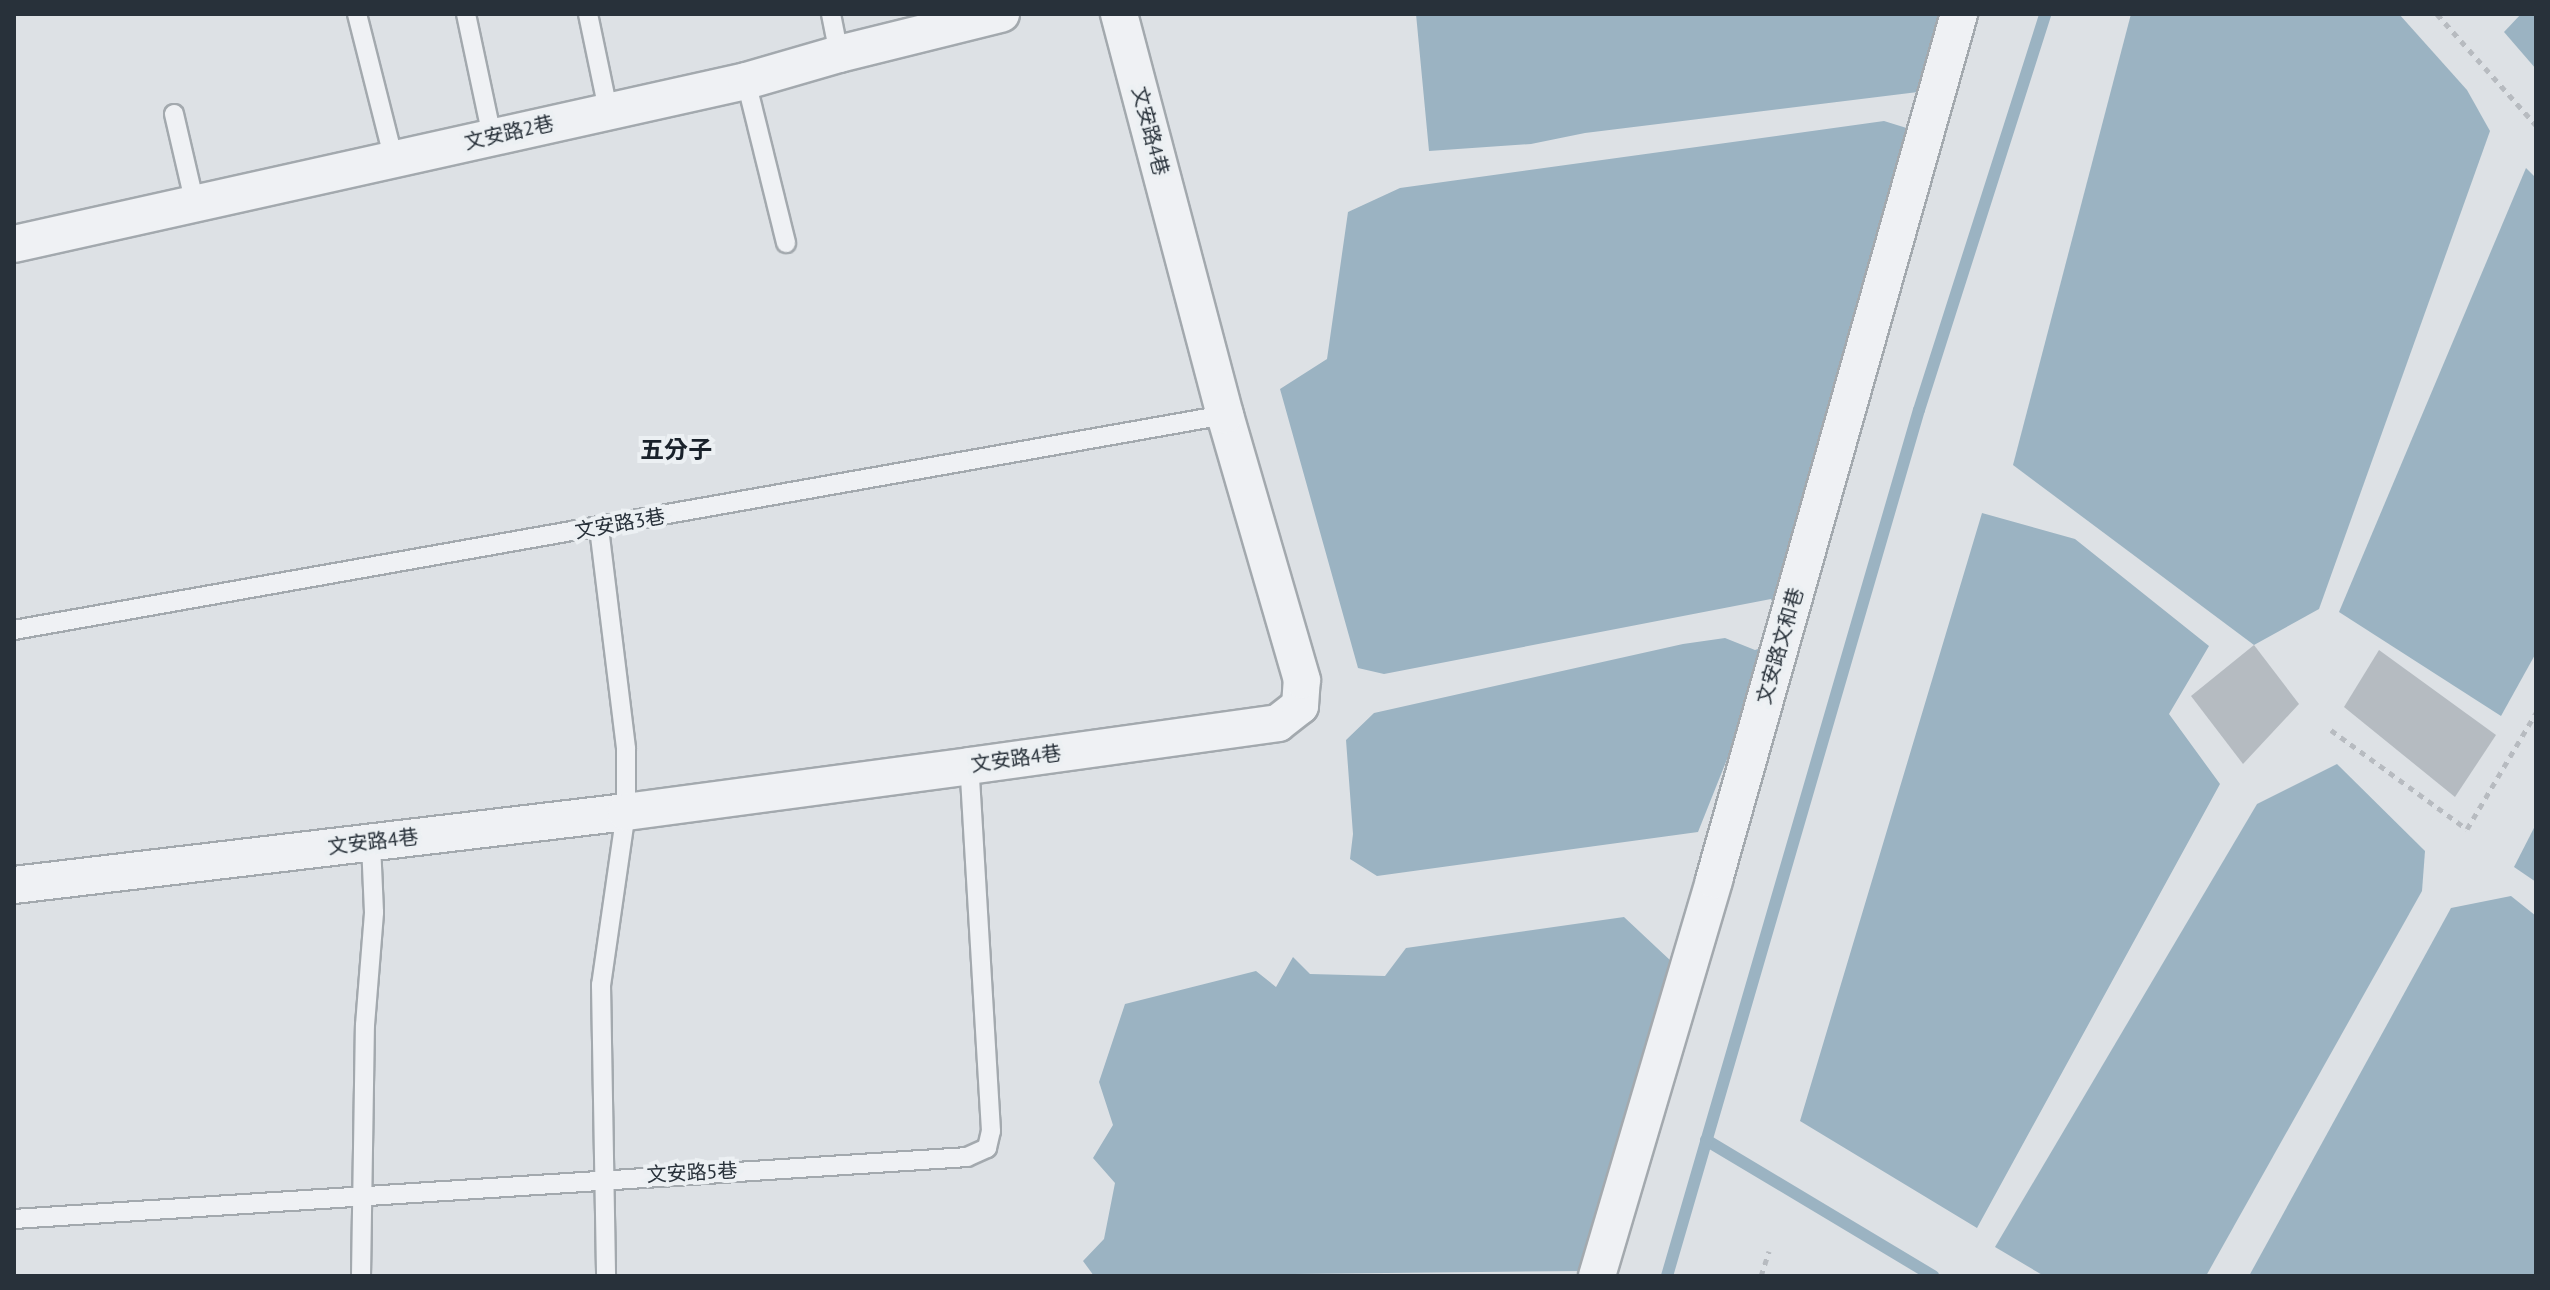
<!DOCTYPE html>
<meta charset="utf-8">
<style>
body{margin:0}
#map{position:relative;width:2550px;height:1290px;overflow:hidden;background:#dde1e5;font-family:"PT Sans","Noto Sans TC",sans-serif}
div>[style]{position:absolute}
.water>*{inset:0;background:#9bb3c2}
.stream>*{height:12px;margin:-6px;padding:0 6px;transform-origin:6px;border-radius:6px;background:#9bb3c2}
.building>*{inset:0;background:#b5bbc1}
.path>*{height:5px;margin-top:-2.5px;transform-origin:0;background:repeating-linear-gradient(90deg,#b7bbc0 0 6px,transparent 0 12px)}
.roads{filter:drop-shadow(2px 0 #a3a9ae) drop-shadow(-2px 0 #a3a9ae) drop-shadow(0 2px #a3a9ae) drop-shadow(0 -2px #a3a9ae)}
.service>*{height:18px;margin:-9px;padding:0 9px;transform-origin:9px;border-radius:9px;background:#eff1f4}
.minor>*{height:36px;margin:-18px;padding:0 18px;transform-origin:18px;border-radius:18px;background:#eff1f4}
span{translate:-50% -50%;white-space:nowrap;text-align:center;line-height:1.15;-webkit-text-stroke:8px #ecf0f3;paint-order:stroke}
.street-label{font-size:20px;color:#28313a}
.quarter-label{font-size:24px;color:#1a222b;font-weight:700}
.frame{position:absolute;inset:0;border:16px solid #28313a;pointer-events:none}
</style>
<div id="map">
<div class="water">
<i style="clip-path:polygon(1416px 14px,1938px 14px,1918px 92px,1585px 133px,1531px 144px,1429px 151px)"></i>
<i style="clip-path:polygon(2131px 14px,2399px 14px,2467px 90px,2490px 131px,2319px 609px,2254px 645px,2013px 465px)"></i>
<i style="clip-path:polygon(2521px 14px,2536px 14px,2536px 69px,2504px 32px)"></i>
<i style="clip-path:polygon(1884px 121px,1913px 130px,1778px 616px,1771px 599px,1384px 674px,1358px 668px,1280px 389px,1327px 359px,1348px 212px,1400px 188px)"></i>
<i style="clip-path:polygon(2526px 168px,2536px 178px,2536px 653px,2501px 716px,2339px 612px)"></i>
<i style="clip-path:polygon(1982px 513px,2075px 539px,2209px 646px,2169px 714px,2220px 784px,1977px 1228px,1800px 1121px)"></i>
<i style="clip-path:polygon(1725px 638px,1755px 650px,1773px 644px,1698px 832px,1377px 876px,1350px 859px,1353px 834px,1346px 740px,1374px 713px,1683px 644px)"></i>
<i style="clip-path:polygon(2337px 764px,2425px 851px,2422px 891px,2206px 1276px,2044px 1276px,1995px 1247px,2257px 804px)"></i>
<i style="clip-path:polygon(2536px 824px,2536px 882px,2514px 867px)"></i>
<i style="clip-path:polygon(2511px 896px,2536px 916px,2536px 1276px,2249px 1276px,2451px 908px)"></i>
<i style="clip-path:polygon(1624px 917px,1672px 962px,1583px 1271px,1094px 1276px,1083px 1261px,1104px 1239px,1115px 1183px,1093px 1158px,1113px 1125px,1099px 1082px,1125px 1004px,1256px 971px,1276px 987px,1293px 957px,1310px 974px,1385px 976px,1406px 948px)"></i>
</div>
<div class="stream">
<i style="left:1706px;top:1140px;width:265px;rotate:30.9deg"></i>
<i style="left:1667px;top:1276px;width:902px;rotate:-73.78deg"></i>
<i style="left:1919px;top:410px;width:416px;rotate:-72.3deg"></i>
</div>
<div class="building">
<i style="clip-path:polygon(2254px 645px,2299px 704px,2243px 764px,2191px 696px)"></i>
<i style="clip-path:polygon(2379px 650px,2496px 735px,2455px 797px,2344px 707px)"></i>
</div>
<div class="path">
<i style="left:2437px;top:14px;width:149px;rotate:48.3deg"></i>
<i style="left:2331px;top:730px;width:168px;rotate:36.1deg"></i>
<i style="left:2467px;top:829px;width:135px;rotate:-59.3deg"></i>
<i style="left:1761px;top:1276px;width:26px;rotate:-72deg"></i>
</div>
<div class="roads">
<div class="service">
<i style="left:357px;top:14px;width:151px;rotate:75.8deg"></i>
<i style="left:466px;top:14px;width:125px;rotate:78deg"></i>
<i style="left:588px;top:14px;width:98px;rotate:78.2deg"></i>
<i style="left:831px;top:14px;width:41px;rotate:78.7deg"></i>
<i style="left:746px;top:81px;width:167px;rotate:76.1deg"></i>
<i style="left:174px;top:114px;width:92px;rotate:76.9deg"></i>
<i style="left:599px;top:528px;width:223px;rotate:83deg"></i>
<i style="left:626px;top:749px;width:63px;rotate:90deg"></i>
<i style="left:626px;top:812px;width:175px;rotate:98.2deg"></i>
<i style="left:601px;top:985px;width:291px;rotate:89deg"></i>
<i style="left:14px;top:630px;width:1230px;rotate:-10.07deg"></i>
<i style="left:14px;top:1219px;width:955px;rotate:-3.72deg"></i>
<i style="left:967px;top:1157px;width:22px;rotate:-24deg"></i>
<i style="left:987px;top:1148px;width:17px;rotate:-77deg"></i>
<i style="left:991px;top:1131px;width:366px;rotate:-93.4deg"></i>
<i style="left:361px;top:1276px;width:251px;rotate:-89.1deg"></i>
<i style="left:365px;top:1025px;width:113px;rotate:-85.4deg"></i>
<i style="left:374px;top:912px;width:69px;rotate:-92.5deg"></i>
</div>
<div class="minor">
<i style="left:14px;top:244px;width:750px;rotate:-12.55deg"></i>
<i style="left:746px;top:81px;width:97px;rotate:-16.2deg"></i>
<i style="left:839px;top:54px;width:167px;rotate:-13.9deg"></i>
<i style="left:14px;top:885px;width:616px;rotate:-6.8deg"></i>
<i style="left:626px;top:812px;width:346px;rotate:-7.6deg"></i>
<i style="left:969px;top:766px;width:312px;rotate:-7.9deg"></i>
<i style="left:1278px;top:723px;width:28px;rotate:-38deg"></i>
<i style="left:1300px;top:706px;width:26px;rotate:-86deg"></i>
<i style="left:1302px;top:680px;width:276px;rotate:-106.2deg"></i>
<i style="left:1225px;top:415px;width:415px;rotate:-104.8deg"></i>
<i style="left:1597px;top:1276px;width:413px;rotate:-73.5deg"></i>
<i style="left:1714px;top:880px;width:900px;rotate:-74.2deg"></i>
</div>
</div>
<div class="street-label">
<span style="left:1150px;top:131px;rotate:75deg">文安路4巷</span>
<span style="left:509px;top:133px;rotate:-13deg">文安路2巷</span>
<span style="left:620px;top:524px;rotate:-10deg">文安路3巷</span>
<span style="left:1780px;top:646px;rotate:-74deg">文安路文和巷</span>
<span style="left:1016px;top:759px;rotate:-8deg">文安路4巷</span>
<span style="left:373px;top:842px;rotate:-7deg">文安路4巷</span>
<span style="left:692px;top:1173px;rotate:-3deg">文安路5巷</span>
</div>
<div class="quarter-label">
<span style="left:676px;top:450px">五分子</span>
</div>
<div class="frame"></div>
</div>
